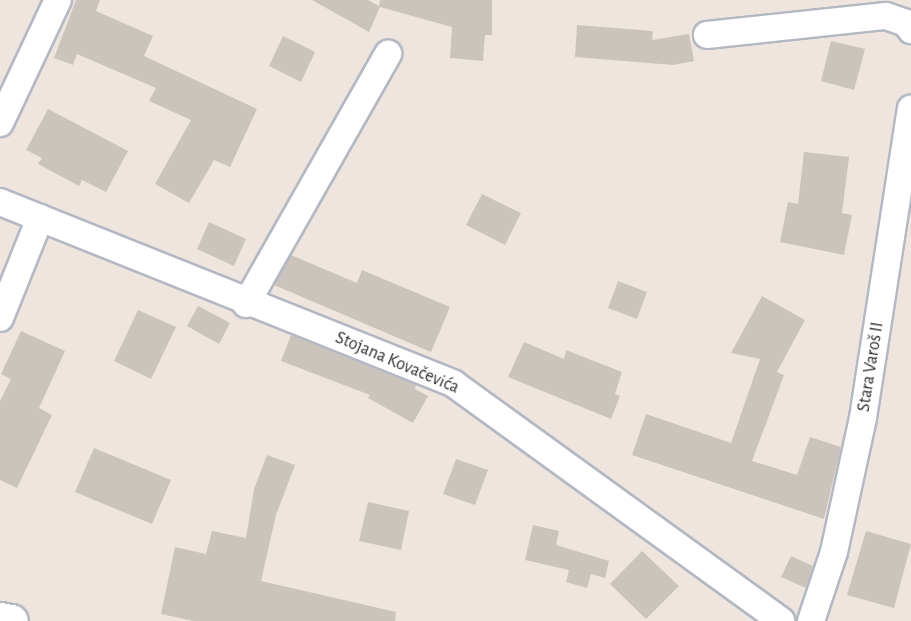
<!DOCTYPE html>
<meta charset="utf-8">
<style>
body{margin:0}
#map{position:relative;width:911px;height:621px;overflow:hidden;background:#efe5df;font-family:"Alegreya Sans",sans-serif}
div>[style]{position:absolute}
.building>*{inset:0;background:#cac4bd}
.roads{filter:drop-shadow(2px 0 #b3b8c1) drop-shadow(-2px 0 #b3b8c1) drop-shadow(0 2px #b3b8c1) drop-shadow(0 -2px #b3b8c1)}
.street>*{height:26px;margin:-13px;padding:0 13px;transform-origin:13px;border-radius:13px;background:#fff}
.secondary>*{height:33px;margin:-16.5px;padding:0 16.5px;transform-origin:16.5px;border-radius:16.5px;background:#fff}
span{translate:-50% -50%;white-space:nowrap;text-align:center;line-height:1.15;-webkit-text-stroke:6px #fff;paint-order:stroke}
.street-label{font-size:18px;color:#2d2d2d}
</style>
<div id="map">
<div class="building">
<i style="clip-path:polygon(76px 0,100px 0,96px 11px,153px 36px,144px 56px,257px 109px,230px 167px,214px 160px,189px 203px,155px 184px,191px 120px,149px 101px,156px 88px,77px 54px,73px 65px,54px 58px)"></i>
<i style="clip-path:polygon(312px 0,368px 0,379px 6px,380px 0,492px 0,492px 35px,485px 35px,483px 61px,450px 58px,452px 27px,380px 7px,369px 32px)"></i>
<i style="clip-path:polygon(577px 25px,653px 31px,652px 40px,689px 34px,694px 61px,673px 65px,575px 57px)"></i>
<i style="clip-path:polygon(283px 36px,315px 52px,301px 82px,269px 66px)"></i>
<i style="clip-path:polygon(831px 41px,865px 49px,854px 90px,821px 81px)"></i>
<i style="clip-path:polygon(48px 109px,128px 151px,106px 192px,82px 180px,79px 186px,38px 164px,42px 158px,26px 150px)"></i>
<i style="clip-path:polygon(804px 152px,849px 157px,842px 213px,852px 215px,844px 255px,780px 242px,788px 202px,798px 204px)"></i>
<i style="clip-path:polygon(482px 194px,521px 213px,505px 245px,466px 225px)"></i>
<i style="clip-path:polygon(209px 222px,246px 239px,234px 266px,197px 249px)"></i>
<i style="clip-path:polygon(291px 255px,357px 283px,362px 270px,450px 307px,431px 352px,274px 285px)"></i>
<i style="clip-path:polygon(618px 281px,647px 292px,637px 319px,608px 308px)"></i>
<i style="clip-path:polygon(762px 296px,805px 320px,777px 372px,784px 375px,752px 461px,797px 475px,810px 437px,841px 447px,824px 519px,632px 455px,646px 414px,731px 443px,760px 359px,731px 353px)"></i>
<i style="clip-path:polygon(198px 306px,230px 323px,219px 344px,187px 326px)"></i>
<i style="clip-path:polygon(138px 310px,176px 327px,151px 379px,114px 361px)"></i>
<i style="clip-path:polygon(21px 331px,65px 351px,39px 408px,52px 415px,17px 488px,0 480px,0 401px,11px 379px,1px 374px)"></i>
<i style="clip-path:polygon(291px 335px,416px 385px,415px 389px,428px 396px,413px 423px,368px 398px,370px 395px,281px 361px)"></i>
<i style="clip-path:polygon(524px 342px,564px 359px,566px 350px,622px 372px,615px 394px,620px 396px,611px 419px,508px 377px)"></i>
<i style="clip-path:polygon(94px 448px,171px 480px,152px 524px,75px 492px)"></i>
<i style="clip-path:polygon(267px 455px,295px 465px,276px 515px,261px 581px,396px 612px,395px 621px,194px 621px,161px 614px,175px 547px,206px 554px,212px 531px,246px 538px,254px 489px)"></i>
<i style="clip-path:polygon(456px 459px,488px 470px,475px 505px,443px 494px)"></i>
<i style="clip-path:polygon(368px 502px,409px 511px,401px 550px,359px 541px)"></i>
<i style="clip-path:polygon(533px 525px,559px 531px,556px 545px,609px 561px,605px 578px,591px 574px,587px 588px,566px 582px,569px 570px,525px 560px)"></i>
<i style="clip-path:polygon(866px 531px,911px 544px,894px 608px,847px 595px)"></i>
<i style="clip-path:polygon(642px 551px,679px 586px,646px 619px,610px 584px)"></i>
<i style="clip-path:polygon(791px 556px,813px 566px,806px 588px,781px 577px)"></i>
</div>
<div class="roads">
<div class="street">
<i style="left:707px;top:35px;width:180px;rotate:-6.1deg"></i>
<i style="left:886px;top:16px;width:21px;rotate:19deg"></i>
<i style="left:906px;top:23px;width:9px;rotate:54deg"></i>
<i style="left:0;top:123px;width:136px;rotate:-64.8deg"></i>
<i style="left:0;top:202px;width:489px;rotate:21.8deg"></i>
<i style="left:454px;top:384px;width:404px;rotate:35.9deg"></i>
<i style="left:246px;top:304px;width:288px;rotate:-60.4deg"></i>
<i style="left:0;top:318px;width:108px;rotate:-68.2deg"></i>
<i style="left:811px;top:621px;width:73px;rotate:-71.6deg"></i>
<i style="left:834px;top:552px;width:137px;rotate:-77.8deg"></i>
<i style="left:863px;top:418px;width:313px;rotate:-81.2deg"></i>
</div>
<div class="secondary">
<i style="left:0;top:619px;width:11px;rotate:10deg"></i>
</div>
</div>
<div class="street-label">
<span style="left:397px;top:363px;rotate:23deg">Stojana Kovačevića</span>
<span style="left:871px;top:367px;rotate:-81deg">Stara Varoš II</span>
</div>
</div>
